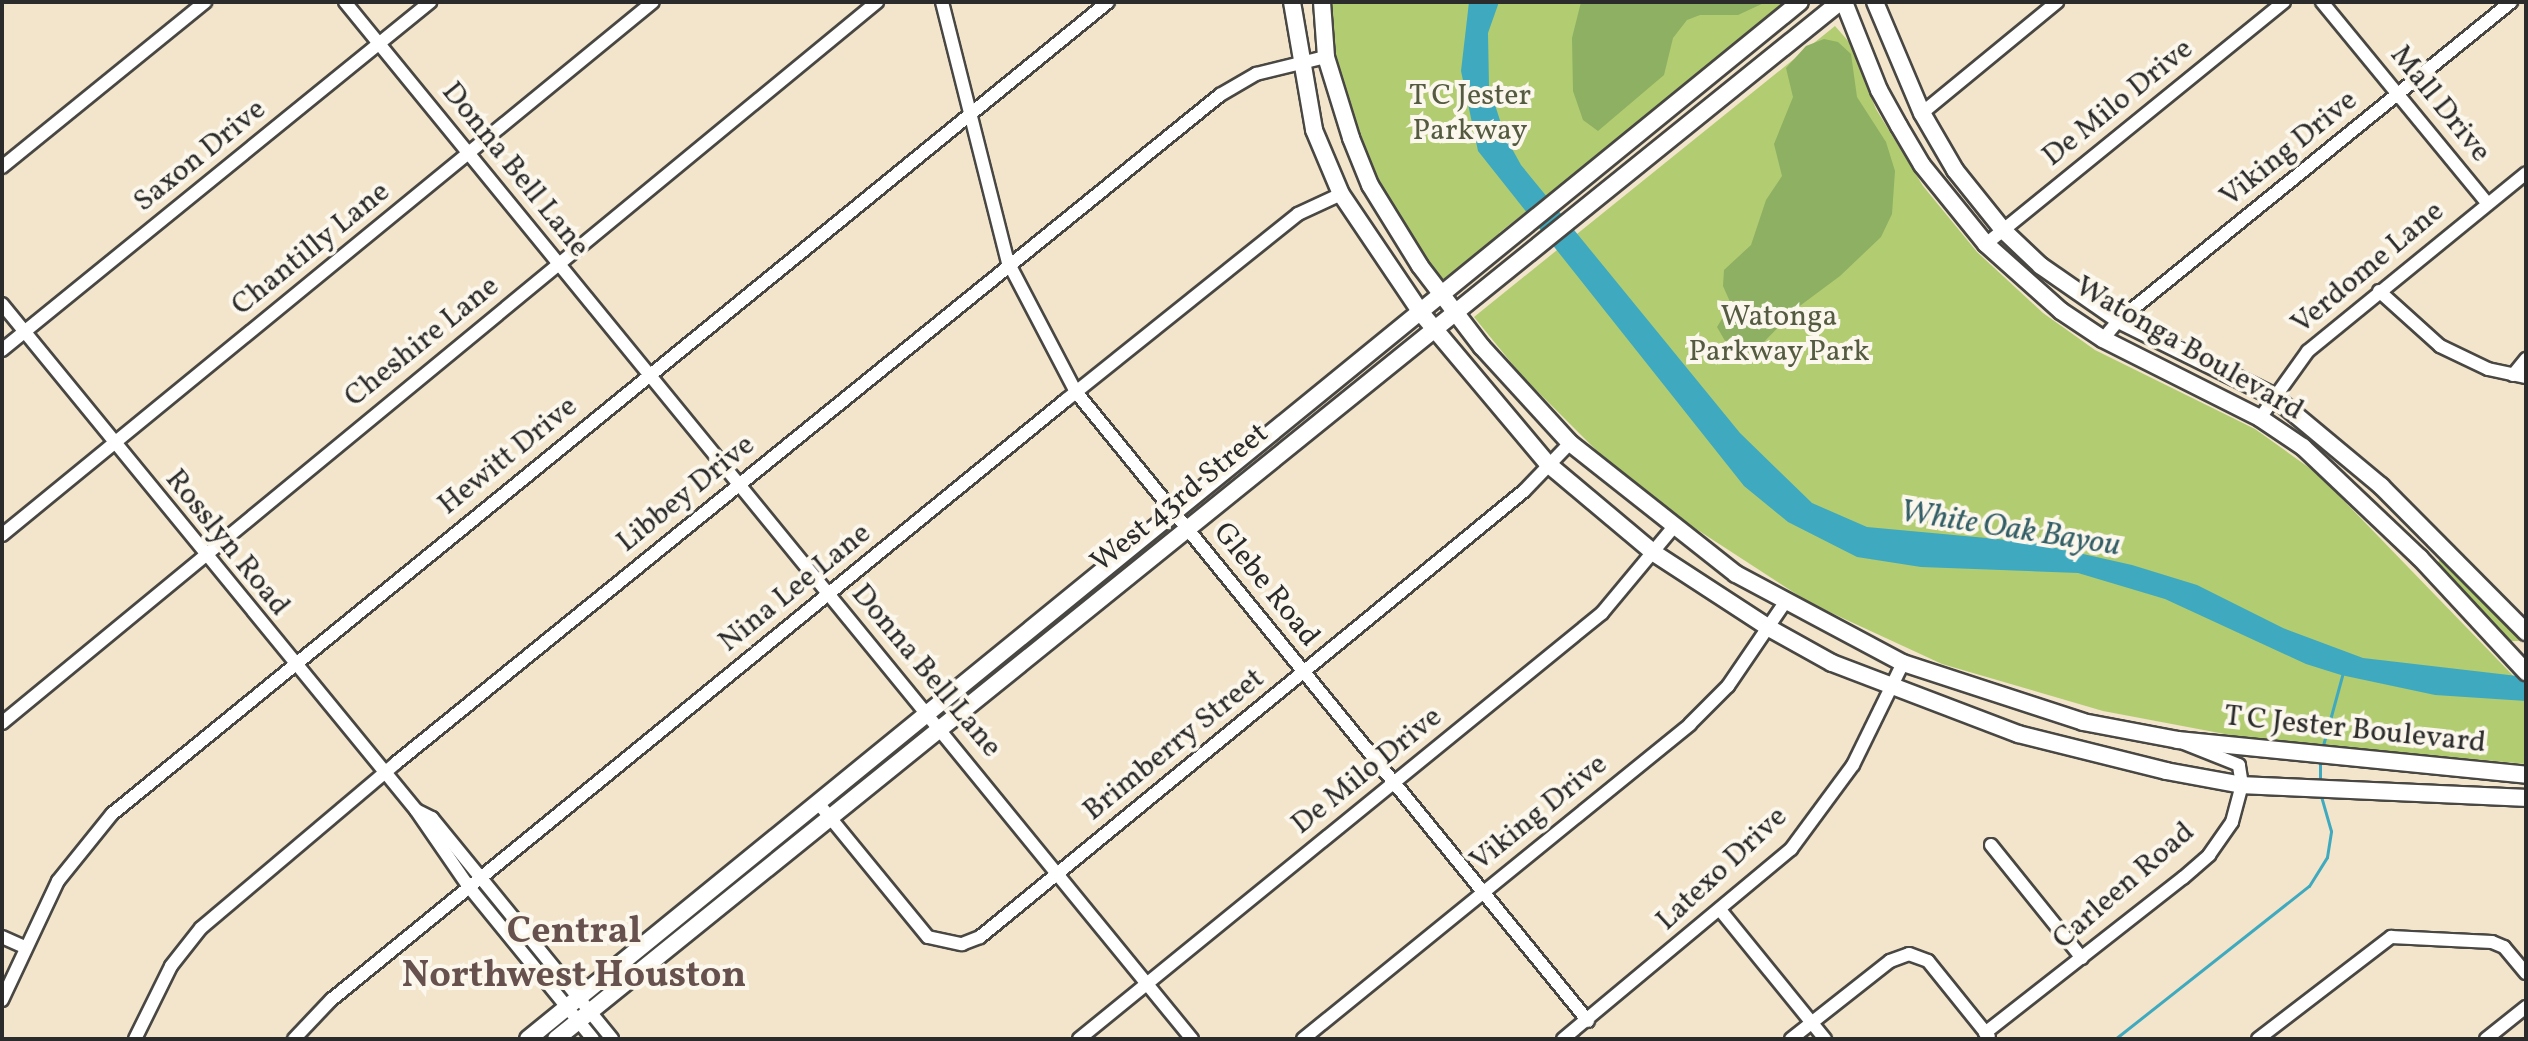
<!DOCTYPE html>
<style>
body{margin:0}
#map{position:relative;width:2528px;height:1041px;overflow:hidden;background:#f2e5cb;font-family:Vollkorn,serif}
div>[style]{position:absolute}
.green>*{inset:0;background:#b2cc71}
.forest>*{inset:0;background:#8db063}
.water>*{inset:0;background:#3faabf}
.stream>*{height:3px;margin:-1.5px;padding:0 1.5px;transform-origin:1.5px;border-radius:1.5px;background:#3faabf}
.roads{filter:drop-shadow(2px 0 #494743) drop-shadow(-2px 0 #494743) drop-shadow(0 2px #494743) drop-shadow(0 -2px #494743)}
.minor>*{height:12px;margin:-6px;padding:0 6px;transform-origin:6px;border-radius:6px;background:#fff}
.major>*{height:16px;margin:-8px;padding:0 8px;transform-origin:8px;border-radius:8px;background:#fff}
span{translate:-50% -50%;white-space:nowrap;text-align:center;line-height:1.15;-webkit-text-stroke:8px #fbf7ec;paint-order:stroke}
.park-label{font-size:30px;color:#545b40}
.street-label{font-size:30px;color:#2b2b2b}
.water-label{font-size:32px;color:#335e66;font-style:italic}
.district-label{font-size:38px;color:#66514e;font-weight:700}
.frame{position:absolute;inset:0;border:4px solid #2b2b2b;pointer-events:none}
</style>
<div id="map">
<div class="green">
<i style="clip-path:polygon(1327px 2px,1791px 2px,1499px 233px,1502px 237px,1453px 278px,1444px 280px,1436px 276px,1383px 195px,1363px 152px,1336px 62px)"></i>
<i style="clip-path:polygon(1835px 26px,1849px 42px,1876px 109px,1923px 186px,1977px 252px,2043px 313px,2095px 350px,2255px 429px,2318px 474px,2526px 689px,2526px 764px,2246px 738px,2103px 711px,1942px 664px,1810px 603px,1690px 525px,1599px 453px,1522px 376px,1474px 317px)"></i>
<i style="clip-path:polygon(2439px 560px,2449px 565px,2523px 641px,2506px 641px,2437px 568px)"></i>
</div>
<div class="forest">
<i style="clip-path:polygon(1581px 2px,1766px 2px,1738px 15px,1700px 15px,1687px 20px,1673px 38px,1664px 75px,1598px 131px,1583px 120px,1573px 91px,1572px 38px)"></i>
<i style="clip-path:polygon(1824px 39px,1838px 42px,1851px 54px,1857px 97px,1886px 142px,1895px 171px,1892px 214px,1881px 237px,1840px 276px,1797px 308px,1754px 352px,1741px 353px,1728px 346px,1717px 327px,1731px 304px,1723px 286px,1724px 270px,1751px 245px,1766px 200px,1782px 176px,1774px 144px,1793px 97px,1786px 68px,1806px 46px)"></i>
</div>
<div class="water">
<i style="clip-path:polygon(1469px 2px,1499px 2px,1488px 33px,1489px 86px,1505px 136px,1521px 165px,1740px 433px,1812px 503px,1867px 527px,2030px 542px,2132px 565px,2197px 585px,2283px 628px,2363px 658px,2526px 677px,2526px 701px,2435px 695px,2341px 675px,2306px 664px,2165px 599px,2078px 573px,1921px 567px,1857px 557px,1788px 522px,1744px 486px,1478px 151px,1461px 71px)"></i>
</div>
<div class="stream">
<i style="left:2322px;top:749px;width:80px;rotate:-74.7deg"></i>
<i style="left:2320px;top:785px;width:25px;rotate:-90deg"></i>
<i style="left:2115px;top:1039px;width:247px;rotate:-38.3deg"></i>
<i style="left:2309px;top:886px;width:34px;rotate:-58deg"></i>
<i style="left:2327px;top:857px;width:26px;rotate:-81deg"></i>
<i style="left:2331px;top:831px;width:36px;rotate:-106deg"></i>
</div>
<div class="roads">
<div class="minor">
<i style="left:345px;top:2px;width:1339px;rotate:50.76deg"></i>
<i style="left:942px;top:2px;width:268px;rotate:75.8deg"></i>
<i style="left:1008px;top:262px;width:147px;rotate:62.4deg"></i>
<i style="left:1076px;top:392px;width:811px;rotate:50.85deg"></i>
<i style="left:2322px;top:2px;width:260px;rotate:50.6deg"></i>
<i style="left:1922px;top:113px;width:175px;rotate:-39.4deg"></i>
<i style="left:2px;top:167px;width:262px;rotate:-39.1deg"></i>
<i style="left:1986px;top:244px;width:384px;rotate:-39.1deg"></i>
<i style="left:2379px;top:291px;width:82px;rotate:42deg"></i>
<i style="left:2440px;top:346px;width:53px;rotate:25.6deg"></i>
<i style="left:2488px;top:369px;width:39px;rotate:12deg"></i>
<i style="left:2px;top:304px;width:654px;rotate:50.71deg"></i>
<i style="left:416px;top:810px;width:93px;rotate:55.5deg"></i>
<i style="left:469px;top:887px;width:196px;rotate:50.8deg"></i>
<i style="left:2103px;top:339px;width:25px;rotate:-50deg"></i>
<i style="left:2119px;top:320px;width:505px;rotate:-39.05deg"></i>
<i style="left:2px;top:350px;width:552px;rotate:-39.11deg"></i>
<i style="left:2513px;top:375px;width:21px;rotate:-51deg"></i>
<i style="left:2260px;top:418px;width:82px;rotate:-54.4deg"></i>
<i style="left:2308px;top:351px;width:281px;rotate:-39.2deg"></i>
<i style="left:2px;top:535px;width:841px;rotate:-39.31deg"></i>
<i style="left:2px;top:723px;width:1134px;rotate:-39.49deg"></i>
<i style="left:819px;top:804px;width:172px;rotate:50.7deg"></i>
<i style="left:928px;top:937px;width:35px;rotate:12deg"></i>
<i style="left:962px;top:944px;width:19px;rotate:-21deg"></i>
<i style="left:980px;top:937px;width:703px;rotate:-39.35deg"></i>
<i style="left:1524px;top:491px;width:66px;rotate:-46.2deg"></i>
<i style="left:416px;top:810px;width:18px;rotate:27deg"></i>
<i style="left:432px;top:818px;width:285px;rotate:50.8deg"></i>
<i style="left:1991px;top:845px;width:145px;rotate:51.2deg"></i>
<i style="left:1721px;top:911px;width:165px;rotate:50.9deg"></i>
<i style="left:2px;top:937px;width:24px;rotate:24deg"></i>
<i style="left:2px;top:1000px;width:132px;rotate:-64.8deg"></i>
<i style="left:58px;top:881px;width:86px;rotate:-51.1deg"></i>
<i style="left:112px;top:814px;width:1285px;rotate:-39.19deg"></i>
<i style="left:1985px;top:1033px;width:251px;rotate:-38.1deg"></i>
<i style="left:2183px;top:878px;width:35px;rotate:-41deg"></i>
<i style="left:2209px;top:855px;width:40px;rotate:-55.1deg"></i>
<i style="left:2232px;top:822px;width:38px;rotate:-75deg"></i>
<i style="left:2242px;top:785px;width:20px;rotate:-99deg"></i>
<i style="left:2239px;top:765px;width:59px;rotate:-158.2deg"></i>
<i style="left:135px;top:1039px;width:81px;rotate:-63.7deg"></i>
<i style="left:171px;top:966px;width:48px;rotate:-51.7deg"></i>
<i style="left:201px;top:928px;width:255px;rotate:-40.2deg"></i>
<i style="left:396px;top:763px;width:1061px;rotate:-39.03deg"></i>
<i style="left:1220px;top:95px;width:42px;rotate:-30.3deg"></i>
<i style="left:1256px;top:74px;width:72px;rotate:-13.7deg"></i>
<i style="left:294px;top:1039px;width:54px;rotate:-46.5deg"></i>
<i style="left:331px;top:1000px;width:949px;rotate:-39.23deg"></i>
<i style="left:1066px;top:400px;width:297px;rotate:-38.7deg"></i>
<i style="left:1298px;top:214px;width:47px;rotate:-24.9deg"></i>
<i style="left:1079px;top:1039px;width:675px;rotate:-39.16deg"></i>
<i style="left:1602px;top:613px;width:109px;rotate:-50.2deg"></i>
<i style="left:1303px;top:1039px;width:499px;rotate:-39.1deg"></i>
<i style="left:1690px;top:724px;width:54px;rotate:-45deg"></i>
<i style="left:1728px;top:686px;width:99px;rotate:-55.7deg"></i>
<i style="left:1563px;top:1039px;width:297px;rotate:-39.8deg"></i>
<i style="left:1791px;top:849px;width:104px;rotate:-53.6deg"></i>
<i style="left:1853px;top:765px;width:114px;rotate:-63.9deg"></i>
<i style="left:1791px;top:1039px;width:126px;rotate:-38.2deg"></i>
<i style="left:1890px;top:961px;width:20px;rotate:-20deg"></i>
<i style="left:1909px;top:954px;width:20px;rotate:20deg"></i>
<i style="left:1928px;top:961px;width:97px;rotate:51.2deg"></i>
<i style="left:2258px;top:1039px;width:168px;rotate:-37.5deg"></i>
<i style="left:2391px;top:937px;width:101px;rotate:2.8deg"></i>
<i style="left:2492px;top:942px;width:13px;rotate:23deg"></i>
<i style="left:2504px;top:947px;width:34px;rotate:50deg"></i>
<i style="left:2486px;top:1039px;width:51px;rotate:-38.7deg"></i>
</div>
<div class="major">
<i style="left:1292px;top:2px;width:130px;rotate:80.2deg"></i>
<i style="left:1314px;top:130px;width:69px;rotate:67.1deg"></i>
<i style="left:1341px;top:194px;width:145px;rotate:56deg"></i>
<i style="left:1422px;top:314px;width:196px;rotate:50deg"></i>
<i style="left:1548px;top:464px;width:138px;rotate:40deg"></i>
<i style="left:1654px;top:553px;width:137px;rotate:33.1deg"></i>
<i style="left:1769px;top:628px;width:72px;rotate:29.1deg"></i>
<i style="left:1832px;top:663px;width:199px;rotate:20.9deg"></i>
<i style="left:2018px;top:734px;width:153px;rotate:14deg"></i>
<i style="left:2166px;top:771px;width:77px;rotate:10.4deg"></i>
<i style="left:2242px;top:785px;width:284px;rotate:2.6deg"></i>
<i style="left:1322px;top:2px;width:55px;rotate:85.8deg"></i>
<i style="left:1326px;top:57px;width:85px;rotate:72.8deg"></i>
<i style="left:1351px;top:138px;width:51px;rotate:68deg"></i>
<i style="left:1370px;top:185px;width:95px;rotate:58.3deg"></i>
<i style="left:1420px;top:266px;width:102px;rotate:52.6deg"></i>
<i style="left:1482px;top:347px;width:130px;rotate:47.5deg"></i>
<i style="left:1570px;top:443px;width:211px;rotate:38.3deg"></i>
<i style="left:1736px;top:574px;width:189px;rotate:28.1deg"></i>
<i style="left:1903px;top:663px;width:189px;rotate:18.1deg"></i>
<i style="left:2083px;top:722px;width:97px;rotate:10.7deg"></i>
<i style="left:2178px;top:740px;width:350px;rotate:5.7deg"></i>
<i style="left:1844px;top:2px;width:95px;rotate:68.3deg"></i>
<i style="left:1879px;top:90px;width:41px;rotate:60.9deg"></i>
<i style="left:1899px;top:126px;width:45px;rotate:59.5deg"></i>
<i style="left:1922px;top:165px;width:102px;rotate:51deg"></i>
<i style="left:1986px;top:244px;width:101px;rotate:41.8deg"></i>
<i style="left:2061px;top:311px;width:50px;rotate:33.7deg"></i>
<i style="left:2103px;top:339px;width:176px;rotate:26.7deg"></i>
<i style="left:2260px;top:418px;width:52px;rotate:34deg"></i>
<i style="left:2303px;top:447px;width:161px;rotate:43.5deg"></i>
<i style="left:2420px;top:558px;width:156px;rotate:47.1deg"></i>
<i style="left:1875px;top:2px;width:121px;rotate:67.1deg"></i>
<i style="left:1922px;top:113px;width:66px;rotate:59.9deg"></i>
<i style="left:1955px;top:170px;width:77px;rotate:51.3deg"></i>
<i style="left:2003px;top:230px;width:52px;rotate:43.5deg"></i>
<i style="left:2041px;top:266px;width:95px;rotate:34.7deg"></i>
<i style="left:2119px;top:320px;width:172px;rotate:26.3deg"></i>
<i style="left:2273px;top:396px;width:141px;rotate:39.8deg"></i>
<i style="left:2381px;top:486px;width:206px;rotate:45.2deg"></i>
<i style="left:528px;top:1039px;width:1641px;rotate:-39.19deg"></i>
<i style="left:556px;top:1039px;width:1650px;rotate:-38.93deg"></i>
</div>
</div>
<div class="park-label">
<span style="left:1470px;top:113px">T C Jester<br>Parkway</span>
<span style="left:1779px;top:334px">Watonga<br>Parkway Park</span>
</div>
<div class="street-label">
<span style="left:2118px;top:103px;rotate:-39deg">De Milo Drive</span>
<span style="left:2440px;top:104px;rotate:51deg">Mall Drive</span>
<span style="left:2289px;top:149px;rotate:-39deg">Viking Drive</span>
<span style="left:200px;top:156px;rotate:-39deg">Saxon Drive</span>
<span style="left:515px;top:170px;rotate:51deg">Donna Bell Lane</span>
<span style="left:311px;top:249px;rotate:-39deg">Chantilly Lane</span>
<span style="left:2368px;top:268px;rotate:-40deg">Verdome Lane</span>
<span style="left:422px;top:342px;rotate:-39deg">Cheshire Lane</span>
<span style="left:2189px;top:349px;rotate:30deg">Watonga Boulevard</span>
<span style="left:508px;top:456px;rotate:-39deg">Hewitt Drive</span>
<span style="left:686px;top:494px;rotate:-39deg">Libbey Drive</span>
<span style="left:1180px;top:498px;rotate:-39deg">West 43rd Street</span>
<span style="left:227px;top:543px;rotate:51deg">Rosslyn Road</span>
<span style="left:1266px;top:585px;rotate:51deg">Glebe Road</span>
<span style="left:795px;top:588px;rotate:-39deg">Nina Lee Lane</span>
<span style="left:926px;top:671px;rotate:50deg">Donna Bell Lane</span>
<span style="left:2355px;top:730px;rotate:6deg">T C Jester Boulevard</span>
<span style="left:1174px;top:745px;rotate:-39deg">Brimberry Street</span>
<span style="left:1367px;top:771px;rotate:-39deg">De Milo Drive</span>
<span style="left:1539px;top:813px;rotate:-39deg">Viking Drive</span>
<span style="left:1722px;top:869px;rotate:-43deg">Latexo Drive</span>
<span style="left:2124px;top:886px;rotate:-41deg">Carleen Road</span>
</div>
<div class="water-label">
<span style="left:2010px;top:530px;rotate:9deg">White Oak Bayou</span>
</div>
<div class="district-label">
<span style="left:574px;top:955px">Central<br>Northwest Houston</span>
</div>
<div class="frame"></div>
</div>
